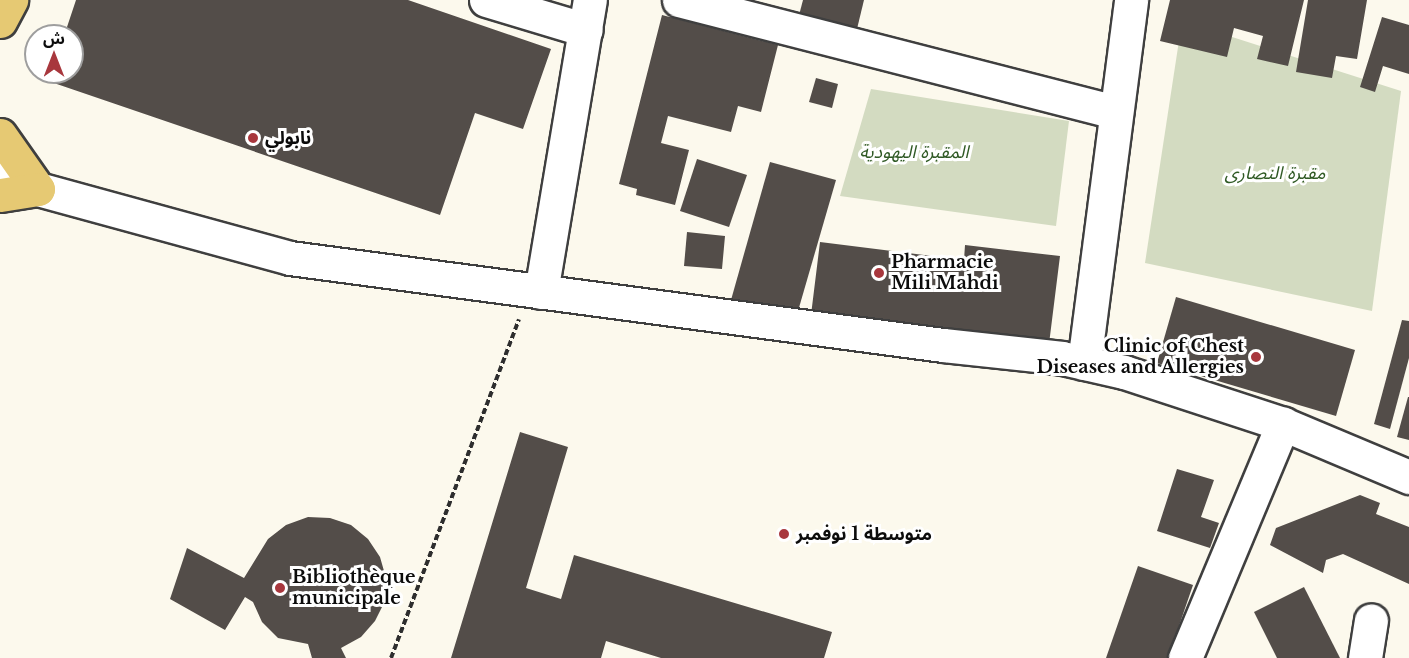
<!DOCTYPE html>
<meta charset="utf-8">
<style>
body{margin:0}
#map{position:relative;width:1409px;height:658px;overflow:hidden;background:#fcf9ed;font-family:"Libre Baskerville","Noto Sans Arabic",serif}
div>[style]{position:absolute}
.cemetery>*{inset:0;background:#d3dbc1}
.building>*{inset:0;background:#534d49}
.path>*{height:4px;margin-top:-2px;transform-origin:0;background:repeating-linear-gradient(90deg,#2e2e2e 0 6px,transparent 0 9px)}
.roads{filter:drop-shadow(2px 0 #3f3f3f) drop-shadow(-2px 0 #3f3f3f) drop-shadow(0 2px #3f3f3f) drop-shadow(0 -2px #3f3f3f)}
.minor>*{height:33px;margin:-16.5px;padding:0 16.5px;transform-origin:16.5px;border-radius:16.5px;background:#fff}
.tertiary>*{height:33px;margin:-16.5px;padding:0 16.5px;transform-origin:16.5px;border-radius:16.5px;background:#fff}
.primary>*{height:33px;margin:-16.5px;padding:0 16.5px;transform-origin:16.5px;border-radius:16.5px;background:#e6c973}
.dots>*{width:16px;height:16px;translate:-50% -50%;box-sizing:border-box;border:3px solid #fff;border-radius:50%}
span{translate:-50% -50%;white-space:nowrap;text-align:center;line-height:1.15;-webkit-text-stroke:6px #fff;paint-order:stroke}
.poi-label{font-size:18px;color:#0c0c0c;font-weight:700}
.left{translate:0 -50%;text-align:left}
.right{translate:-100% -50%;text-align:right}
.park-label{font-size:18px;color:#305a25;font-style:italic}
.north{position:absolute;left:24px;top:24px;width:60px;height:60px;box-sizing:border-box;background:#fff;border:2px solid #9e9e9e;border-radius:50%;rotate:0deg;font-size:16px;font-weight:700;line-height:24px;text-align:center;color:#0c0c0c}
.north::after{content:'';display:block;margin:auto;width:21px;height:27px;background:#a8373d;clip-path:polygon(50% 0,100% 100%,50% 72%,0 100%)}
</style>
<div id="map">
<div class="cemetery">
<i style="clip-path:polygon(1182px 21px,1401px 91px,1372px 311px,1145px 263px)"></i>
<i style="clip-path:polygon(871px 89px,1069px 121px,1056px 226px,840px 196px)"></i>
</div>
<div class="building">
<i style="clip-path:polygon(76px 0,408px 0,551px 49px,523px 129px,475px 113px,440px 215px,48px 81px,51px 72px,72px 72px,72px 36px,64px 36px)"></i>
<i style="clip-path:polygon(803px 0,864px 0,856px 33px,798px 19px)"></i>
<i style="clip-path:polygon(1170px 0,1304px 0,1288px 66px,1257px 59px,1263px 36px,1234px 28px,1227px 57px,1160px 41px)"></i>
<i style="clip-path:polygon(1308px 0,1367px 0,1357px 59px,1336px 56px,1332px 78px,1296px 72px)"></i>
<i style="clip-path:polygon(662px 15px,778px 45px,761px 112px,738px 106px,731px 132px,668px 116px,661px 143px,689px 150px,675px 205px,636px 195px,637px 189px,619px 184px)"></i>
<i style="clip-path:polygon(1382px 17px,1409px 25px,1409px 74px,1383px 66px,1375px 92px,1360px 87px)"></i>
<i style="clip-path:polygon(816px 78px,838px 84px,832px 108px,809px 102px)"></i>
<i style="clip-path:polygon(697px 159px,747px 175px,729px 227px,680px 211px)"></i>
<i style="clip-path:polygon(770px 162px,836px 180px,796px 318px,731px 300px)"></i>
<i style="clip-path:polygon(687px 232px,725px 236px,722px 269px,684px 266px)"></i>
<i style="clip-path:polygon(820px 242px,964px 260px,965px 245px,1060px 256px,1049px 344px,811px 315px)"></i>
<i style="clip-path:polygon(1176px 297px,1355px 350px,1336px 416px,1157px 363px)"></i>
<i style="clip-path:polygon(1402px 320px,1409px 321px,1409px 358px,1390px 429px,1374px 424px)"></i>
<i style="clip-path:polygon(1408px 397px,1409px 397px,1409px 440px,1397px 437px)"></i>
<i style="clip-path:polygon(520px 432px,568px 447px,526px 588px,561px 599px,574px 555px,832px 632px,824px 658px,661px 658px,606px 641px,601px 658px,451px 658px)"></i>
<i style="clip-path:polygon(1177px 469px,1214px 480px,1201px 517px,1219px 523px,1210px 548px,1157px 531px)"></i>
<i style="clip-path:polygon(1360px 495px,1380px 503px,1376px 514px,1409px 527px,1409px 584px,1343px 554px,1326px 560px,1323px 573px,1270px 545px,1276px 528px)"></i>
<i style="clip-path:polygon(308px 517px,330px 518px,351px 525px,368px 539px,380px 557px,386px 578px,385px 601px,375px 621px,361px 637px,341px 648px,346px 658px,312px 658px,308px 644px,278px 638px,262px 622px,253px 602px,245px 597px,225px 630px,170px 599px,187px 548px,244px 578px,268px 539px,286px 525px)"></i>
<i style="clip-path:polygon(1138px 566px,1193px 585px,1168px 658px,1106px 658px)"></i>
<i style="clip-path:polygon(1304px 587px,1340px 658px,1277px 658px,1254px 612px)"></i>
</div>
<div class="path">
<i style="left:391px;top:658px;width:362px;rotate:-69.3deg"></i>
</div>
<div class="roads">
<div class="minor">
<i style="left:486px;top:0;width:104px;rotate:16.7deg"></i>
<i style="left:679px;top:0;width:449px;rotate:14.4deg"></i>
<i style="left:541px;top:292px;width:296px;rotate:-80.5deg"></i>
<i style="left:1084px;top:363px;width:366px;rotate:-82.6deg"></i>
<i style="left:1185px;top:658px;width:254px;rotate:-67.3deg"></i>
<i style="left:1365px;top:658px;width:38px;rotate:-81deg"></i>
</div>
<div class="tertiary">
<i style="left:0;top:174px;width:41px;rotate:21.5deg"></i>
<i style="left:38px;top:189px;width:261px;rotate:15.3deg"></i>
<i style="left:290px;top:258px;width:659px;rotate:7.59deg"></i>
<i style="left:943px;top:345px;width:120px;rotate:6.2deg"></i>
<i style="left:1062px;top:358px;width:64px;rotate:12.7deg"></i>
<i style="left:1124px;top:372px;width:167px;rotate:18.1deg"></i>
<i style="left:1283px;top:424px;width:137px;rotate:22.8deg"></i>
</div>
<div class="primary">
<i style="left:0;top:21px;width:24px;rotate:-62deg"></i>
<i style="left:0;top:135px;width:66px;rotate:54.9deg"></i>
<i style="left:38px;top:189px;width:38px;rotate:171deg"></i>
</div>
</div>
<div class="dots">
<i style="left:253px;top:138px;background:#a8373d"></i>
<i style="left:879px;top:273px;background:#a8373d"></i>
<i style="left:1256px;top:357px;background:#a8373d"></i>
<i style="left:784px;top:534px;background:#a8373d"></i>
<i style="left:280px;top:588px;background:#a8373d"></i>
</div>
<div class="poi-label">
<span class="left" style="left:265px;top:138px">نابولي</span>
<span class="left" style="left:891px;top:273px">Pharmacie<br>Mili Mahdi</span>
<span class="right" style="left:1244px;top:357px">Clinic of Chest<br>Diseases and Allergies</span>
<span class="left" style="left:796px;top:534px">متوسطة 1 نوفمبر</span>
<span class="left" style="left:292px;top:588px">Bibliothèque<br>municipale</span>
</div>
<div class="park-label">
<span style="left:914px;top:152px">المقبرة اليهودية</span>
<span style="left:1275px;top:173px">مقبرة النصارى</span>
</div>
<div class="north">ش</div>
</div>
